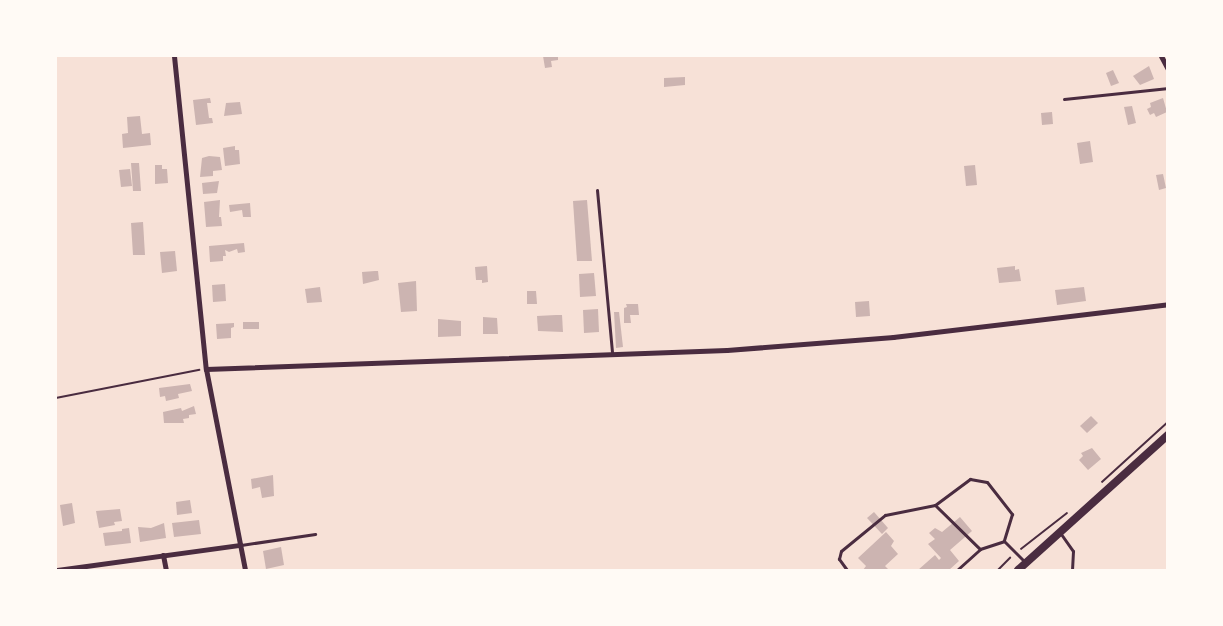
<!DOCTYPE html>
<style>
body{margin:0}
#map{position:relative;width:1223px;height:626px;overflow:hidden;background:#f7e1d7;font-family:"Times New Roman",serif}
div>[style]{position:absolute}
.building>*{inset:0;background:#ccb4b1}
.path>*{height:1.5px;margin:-0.75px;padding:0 0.75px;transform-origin:0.75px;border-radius:0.75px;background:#4a2c40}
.service>*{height:3px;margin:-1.5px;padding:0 1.5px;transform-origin:1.5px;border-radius:1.5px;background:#4a2c40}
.minor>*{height:5px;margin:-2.5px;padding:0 2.5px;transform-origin:2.5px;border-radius:2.5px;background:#4a2c40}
.secondary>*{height:8px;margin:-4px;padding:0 4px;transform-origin:4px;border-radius:4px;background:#4a2c40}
span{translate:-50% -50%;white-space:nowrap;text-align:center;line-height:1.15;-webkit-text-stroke:6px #fffaf5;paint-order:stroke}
.frame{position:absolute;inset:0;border:57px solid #fffaf5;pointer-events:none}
</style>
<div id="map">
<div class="building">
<i style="clip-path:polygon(543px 56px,558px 56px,558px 60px,551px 61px,552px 67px,545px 68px)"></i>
<i style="clip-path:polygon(1149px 66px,1154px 79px,1140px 85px,1133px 76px)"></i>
<i style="clip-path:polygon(1113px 70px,1119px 83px,1111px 86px,1106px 73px)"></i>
<i style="clip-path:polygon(685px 77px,685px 85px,664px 87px,664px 78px)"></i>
<i style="clip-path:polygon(210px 98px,211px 103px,207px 103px,209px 118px,212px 118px,213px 123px,196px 125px,193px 100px)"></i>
<i style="clip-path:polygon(1163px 98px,1167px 112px,1156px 117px,1154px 113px,1150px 115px,1147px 109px,1151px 107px,1150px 103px)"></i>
<i style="clip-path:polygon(240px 102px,242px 114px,224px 116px,226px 103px)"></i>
<i style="clip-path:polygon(1132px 106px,1136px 123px,1128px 125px,1124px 107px)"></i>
<i style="clip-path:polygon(1052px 112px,1053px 124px,1042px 125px,1041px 113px)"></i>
<i style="clip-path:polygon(140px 116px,142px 134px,150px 133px,151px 145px,123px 148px,122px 134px,128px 133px,127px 117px)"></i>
<i style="clip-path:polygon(1090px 141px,1093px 162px,1080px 164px,1077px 143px)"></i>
<i style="clip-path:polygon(235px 146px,235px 150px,239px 150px,240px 164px,225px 166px,223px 148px)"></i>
<i style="clip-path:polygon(209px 156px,220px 157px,222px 170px,213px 171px,213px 176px,200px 177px,202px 158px)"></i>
<i style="clip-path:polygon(131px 163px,139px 163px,141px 191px,133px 191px)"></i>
<i style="clip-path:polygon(155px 165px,162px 165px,162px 169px,167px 169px,168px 183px,155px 184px)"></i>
<i style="clip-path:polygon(975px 165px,977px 185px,966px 186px,964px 166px)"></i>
<i style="clip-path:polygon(130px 169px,132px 186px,121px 187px,119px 170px)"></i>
<i style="clip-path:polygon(1163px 174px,1166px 188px,1159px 190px,1156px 175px)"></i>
<i style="clip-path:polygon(219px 181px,217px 193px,203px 194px,202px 183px)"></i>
<i style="clip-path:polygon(220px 200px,219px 217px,221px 217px,222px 226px,206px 227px,204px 202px)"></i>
<i style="clip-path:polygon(587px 200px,592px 261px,577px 261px,573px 201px)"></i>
<i style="clip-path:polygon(250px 203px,251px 217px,243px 217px,242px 210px,230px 212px,229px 205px)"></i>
<i style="clip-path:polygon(143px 222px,145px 255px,133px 255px,131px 223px)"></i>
<i style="clip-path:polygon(244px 243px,245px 252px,238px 253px,237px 249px,229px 252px,225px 250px,226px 256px,223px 256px,223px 261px,210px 262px,209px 246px)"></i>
<i style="clip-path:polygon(175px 251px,177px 271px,162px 273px,160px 252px)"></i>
<i style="clip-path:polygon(487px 266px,488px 282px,482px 283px,482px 280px,476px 280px,475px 267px)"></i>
<i style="clip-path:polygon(1015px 266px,1015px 270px,1019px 269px,1021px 281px,999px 283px,997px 268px)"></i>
<i style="clip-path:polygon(375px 271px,378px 271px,379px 280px,363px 284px,362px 272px)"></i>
<i style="clip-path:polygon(594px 273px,596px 296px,580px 297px,579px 274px)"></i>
<i style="clip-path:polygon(416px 281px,417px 311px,401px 312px,398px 283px)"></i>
<i style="clip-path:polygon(225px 284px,226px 301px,213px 302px,212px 285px)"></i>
<i style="clip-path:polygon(320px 287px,322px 302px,307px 303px,305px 289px)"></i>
<i style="clip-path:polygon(1084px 287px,1086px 301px,1057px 305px,1055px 290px)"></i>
<i style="clip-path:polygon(527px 291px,536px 291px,537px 304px,527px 304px)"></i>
<i style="clip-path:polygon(869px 301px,870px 316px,856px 317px,855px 302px)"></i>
<i style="clip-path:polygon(626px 304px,638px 304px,639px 315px,630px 315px,631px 323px,624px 323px,624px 308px,627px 307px)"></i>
<i style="clip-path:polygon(598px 309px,599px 332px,584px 333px,583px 310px)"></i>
<i style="clip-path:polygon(614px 312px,619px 312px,623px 347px,616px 348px)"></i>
<i style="clip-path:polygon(556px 315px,562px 315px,563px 332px,538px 331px,537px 316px)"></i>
<i style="clip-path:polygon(483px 317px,497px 318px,498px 334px,483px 334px)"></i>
<i style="clip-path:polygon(438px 319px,461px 321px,461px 336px,438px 337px)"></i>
<i style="clip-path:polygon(243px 322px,259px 322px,259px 329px,243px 329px)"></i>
<i style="clip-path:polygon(234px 323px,234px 327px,231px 328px,231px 338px,217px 339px,216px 324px)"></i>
<i style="clip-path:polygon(190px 384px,192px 391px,178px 394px,179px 398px,166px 401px,165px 396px,160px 397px,159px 388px)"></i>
<i style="clip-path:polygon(194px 406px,196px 414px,189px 415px,189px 418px,183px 419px,184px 423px,164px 423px,163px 412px,181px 408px,182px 411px)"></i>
<i style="clip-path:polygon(1091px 416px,1098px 423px,1087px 433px,1080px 426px)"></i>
<i style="clip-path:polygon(1092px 448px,1101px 459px,1088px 470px,1079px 460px,1083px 456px,1081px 453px)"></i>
<i style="clip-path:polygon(273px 475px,274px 496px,262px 498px,260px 487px,252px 489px,251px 479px)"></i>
<i style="clip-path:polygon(190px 500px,192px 513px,177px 515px,176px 502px)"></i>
<i style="clip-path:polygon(72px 503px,75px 523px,63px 526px,60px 505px)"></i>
<i style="clip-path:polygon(120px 509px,122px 521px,114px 522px,115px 525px,99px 528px,96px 511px)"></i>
<i style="clip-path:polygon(874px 512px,888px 528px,882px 534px,867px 518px)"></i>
<i style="clip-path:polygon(960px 517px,972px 531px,950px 550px,959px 561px,949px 570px,918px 570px,935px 555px,939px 560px,941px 558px,928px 544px,935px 539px,929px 533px,935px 528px,942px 532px)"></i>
<i style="clip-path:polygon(199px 520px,201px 534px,174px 537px,172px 523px)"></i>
<i style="clip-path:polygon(164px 523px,166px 538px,140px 542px,138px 527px,151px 528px)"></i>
<i style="clip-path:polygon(129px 528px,131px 543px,105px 546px,103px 533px,122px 531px,122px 529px)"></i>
<i style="clip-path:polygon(886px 532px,894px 541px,891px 546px,898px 554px,885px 566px,889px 570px,863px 570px,866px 566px,858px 558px)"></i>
<i style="clip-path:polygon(281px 547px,284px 565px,266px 569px,263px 551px)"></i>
</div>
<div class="path">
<i style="left:56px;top:398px;width:146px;rotate:-11.1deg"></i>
<i style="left:1102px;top:482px;width:89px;rotate:-42.3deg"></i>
<i style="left:1021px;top:549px;width:58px;rotate:-38deg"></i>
<i style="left:998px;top:570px;width:17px;rotate:-45deg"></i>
</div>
<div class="service">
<i style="left:1064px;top:99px;width:105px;rotate:-6deg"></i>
<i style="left:597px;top:190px;width:164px;rotate:84.7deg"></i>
<i style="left:935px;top:505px;width:63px;rotate:44.4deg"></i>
<i style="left:1061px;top:534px;width:21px;rotate:55deg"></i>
<i style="left:1073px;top:551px;width:19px;rotate:93deg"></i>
<i style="left:241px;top:545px;width:75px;rotate:-8.5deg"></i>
<i style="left:847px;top:570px;width:14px;rotate:-126deg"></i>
<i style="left:839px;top:559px;width:8px;rotate:-76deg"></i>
<i style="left:841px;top:551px;width:57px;rotate:-39.3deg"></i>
<i style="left:885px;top:515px;width:51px;rotate:-11.3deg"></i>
<i style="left:935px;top:505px;width:44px;rotate:-36.6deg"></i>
<i style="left:970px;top:479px;width:17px;rotate:10deg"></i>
<i style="left:987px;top:482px;width:41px;rotate:52deg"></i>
<i style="left:1012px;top:514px;width:28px;rotate:107deg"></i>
<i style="left:1004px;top:541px;width:30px;rotate:45deg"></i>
<i style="left:957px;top:570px;width:31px;rotate:-42deg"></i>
<i style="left:980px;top:549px;width:25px;rotate:-18deg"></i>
</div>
<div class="minor">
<i style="left:174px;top:56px;width:315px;rotate:84.2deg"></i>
<i style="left:206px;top:369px;width:205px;rotate:79deg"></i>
<i style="left:1161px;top:56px;width:15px;rotate:62deg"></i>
<i style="left:206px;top:369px;width:521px;rotate:-2.09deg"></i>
<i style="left:727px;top:350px;width:167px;rotate:-4.5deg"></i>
<i style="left:893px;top:337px;width:277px;rotate:-6.8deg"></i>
<i style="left:163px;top:555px;width:15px;rotate:79deg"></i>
<i style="left:57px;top:570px;width:185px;rotate:-7.8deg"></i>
</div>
<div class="secondary">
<i style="left:1018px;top:570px;width:202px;rotate:-42deg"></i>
</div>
<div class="frame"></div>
</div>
